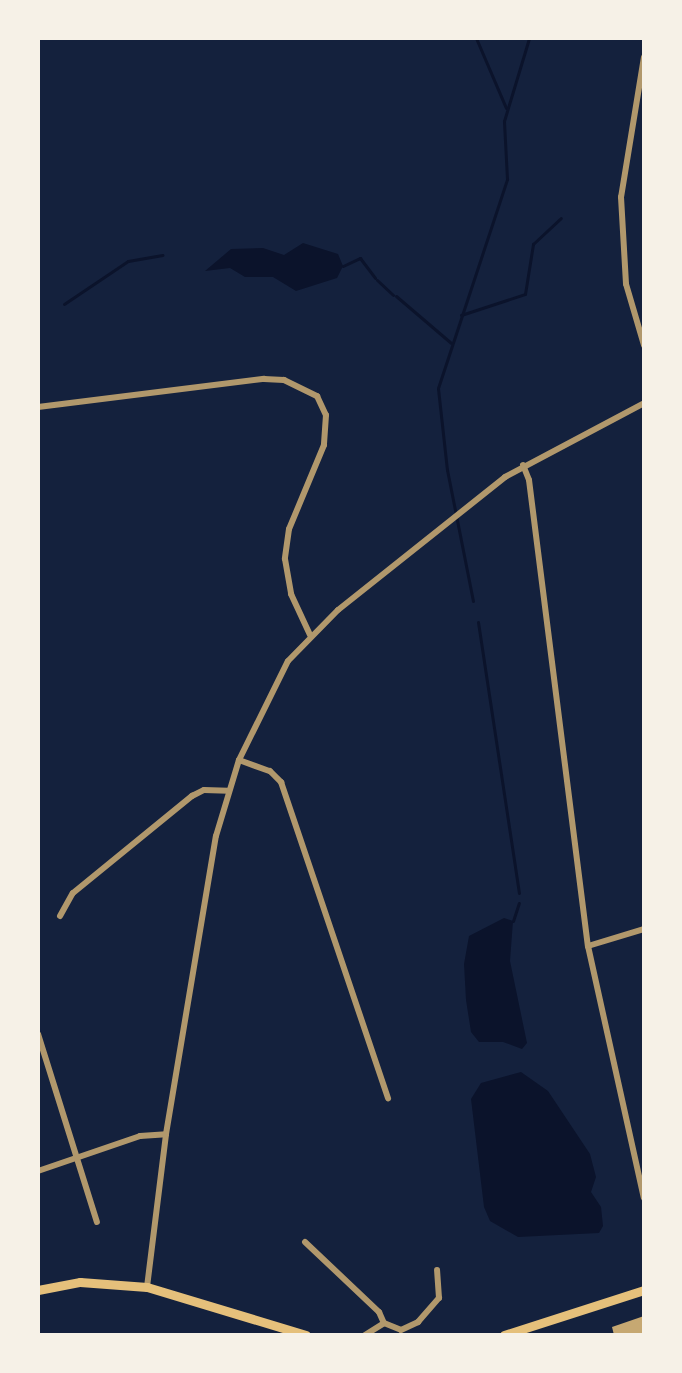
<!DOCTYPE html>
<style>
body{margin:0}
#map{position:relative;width:682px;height:1373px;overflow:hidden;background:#14213d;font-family:Montserrat,sans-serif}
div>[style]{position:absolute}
.water>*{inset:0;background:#0b132b}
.stream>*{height:3px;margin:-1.5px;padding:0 1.5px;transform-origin:1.5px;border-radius:1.5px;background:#0b132b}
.building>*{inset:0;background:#c6a872}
.minor>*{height:6px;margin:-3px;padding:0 3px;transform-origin:3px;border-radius:3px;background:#b1986c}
.secondary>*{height:9px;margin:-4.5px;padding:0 4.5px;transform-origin:4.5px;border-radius:4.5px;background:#e5c07b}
span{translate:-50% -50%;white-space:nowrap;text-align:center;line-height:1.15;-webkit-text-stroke:8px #f6f1e7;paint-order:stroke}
.frame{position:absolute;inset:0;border:40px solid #f6f1e7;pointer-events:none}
</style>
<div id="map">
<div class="water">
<i style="clip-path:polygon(303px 243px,338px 254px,343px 266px,337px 278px,296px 291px,273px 277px,245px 277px,230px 268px,205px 271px,231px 249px,263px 248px,284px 255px)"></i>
<i style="clip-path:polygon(504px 918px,513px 921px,510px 961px,527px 1043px,522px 1049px,503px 1042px,479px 1042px,471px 1032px,466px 1000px,464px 964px,469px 936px)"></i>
<i style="clip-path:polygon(521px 1072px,548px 1091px,590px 1154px,596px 1177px,591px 1192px,601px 1207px,603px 1226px,599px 1233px,518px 1237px,490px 1221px,484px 1207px,471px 1099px,481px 1083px)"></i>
</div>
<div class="stream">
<i style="left:476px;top:38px;width:76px;rotate:66.8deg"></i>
<i style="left:343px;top:266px;width:19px;rotate:-25deg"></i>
<i style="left:360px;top:258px;width:25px;rotate:53deg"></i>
<i style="left:377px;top:280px;width:22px;rotate:43deg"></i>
<i style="left:396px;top:296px;width:72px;rotate:40.5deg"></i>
<i style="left:64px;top:304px;width:77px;rotate:-33.9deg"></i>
<i style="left:128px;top:261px;width:35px;rotate:-10deg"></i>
<i style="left:461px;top:315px;width:67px;rotate:-18.2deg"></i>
<i style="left:525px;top:294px;width:51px;rotate:-80.9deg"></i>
<i style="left:533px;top:244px;width:38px;rotate:-43deg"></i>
<i style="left:473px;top:601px;width:134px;rotate:-101.2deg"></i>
<i style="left:447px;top:470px;width:82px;rotate:-96.3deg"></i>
<i style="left:438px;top:388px;width:220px;rotate:-71.7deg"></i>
<i style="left:507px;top:179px;width:58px;rotate:-93deg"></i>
<i style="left:504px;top:121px;width:87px;rotate:-73.2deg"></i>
<i style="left:478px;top:622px;width:274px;rotate:81.4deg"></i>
<i style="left:513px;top:921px;width:19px;rotate:-72deg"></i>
</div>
<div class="building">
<i style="clip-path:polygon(644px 1316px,644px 1335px,614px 1335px,612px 1327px)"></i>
</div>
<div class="minor">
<i style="left:644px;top:57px;width:142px;rotate:99.3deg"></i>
<i style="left:621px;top:197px;width:87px;rotate:86.7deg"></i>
<i style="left:626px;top:284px;width:64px;rotate:73.6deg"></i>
<i style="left:38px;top:407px;width:228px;rotate:-7.1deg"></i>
<i style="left:264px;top:379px;width:20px;rotate:3deg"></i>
<i style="left:284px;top:380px;width:37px;rotate:26deg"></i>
<i style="left:317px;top:396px;width:21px;rotate:65deg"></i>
<i style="left:326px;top:415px;width:30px;rotate:94deg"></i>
<i style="left:324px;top:445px;width:91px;rotate:112.6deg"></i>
<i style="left:289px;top:529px;width:30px;rotate:98deg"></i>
<i style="left:285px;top:559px;width:36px;rotate:80deg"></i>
<i style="left:291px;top:594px;width:45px;rotate:65.1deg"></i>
<i style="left:523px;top:465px;width:16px;rotate:68deg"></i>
<i style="left:529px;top:480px;width:470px;rotate:82.8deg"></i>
<i style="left:588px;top:946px;width:258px;rotate:77.5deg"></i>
<i style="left:239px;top:760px;width:33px;rotate:20deg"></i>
<i style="left:270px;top:771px;width:16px;rotate:45deg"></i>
<i style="left:281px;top:782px;width:334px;rotate:71.3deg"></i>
<i style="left:60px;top:916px;width:26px;rotate:-61deg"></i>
<i style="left:73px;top:893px;width:154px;rotate:-39.2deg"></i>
<i style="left:192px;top:796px;width:13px;rotate:-27deg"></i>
<i style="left:204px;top:790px;width:24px;rotate:2deg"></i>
<i style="left:588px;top:946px;width:59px;rotate:-16.9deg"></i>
<i style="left:38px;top:1034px;width:197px;rotate:72.6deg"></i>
<i style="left:38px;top:1171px;width:108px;rotate:-18.9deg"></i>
<i style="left:140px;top:1136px;width:26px;rotate:-4deg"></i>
<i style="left:305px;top:1242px;width:102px;rotate:43.4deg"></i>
<i style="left:379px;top:1312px;width:12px;rotate:66deg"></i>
<i style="left:384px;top:1323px;width:18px;rotate:22deg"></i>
<i style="left:401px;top:1330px;width:19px;rotate:-25deg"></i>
<i style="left:418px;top:1322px;width:32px;rotate:-49deg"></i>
<i style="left:439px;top:1298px;width:28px;rotate:-94deg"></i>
<i style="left:147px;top:1287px;width:154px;rotate:-82.9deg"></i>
<i style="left:166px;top:1134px;width:302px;rotate:-80.5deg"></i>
<i style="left:216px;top:836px;width:79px;rotate:-73.2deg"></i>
<i style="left:239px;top:760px;width:110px;rotate:-63.7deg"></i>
<i style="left:288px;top:661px;width:71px;rotate:-45.6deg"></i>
<i style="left:338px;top:610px;width:213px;rotate:-38.5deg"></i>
<i style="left:505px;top:477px;width:157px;rotate:-28deg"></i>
<i style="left:365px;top:1335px;width:22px;rotate:-32deg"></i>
</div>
<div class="secondary">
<i style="left:38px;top:1290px;width:43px;rotate:-10.8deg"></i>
<i style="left:80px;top:1282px;width:67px;rotate:4.3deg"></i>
<i style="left:147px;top:1287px;width:166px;rotate:16.8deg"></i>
<i style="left:504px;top:1335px;width:147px;rotate:-17.8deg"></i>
</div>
<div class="frame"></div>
</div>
